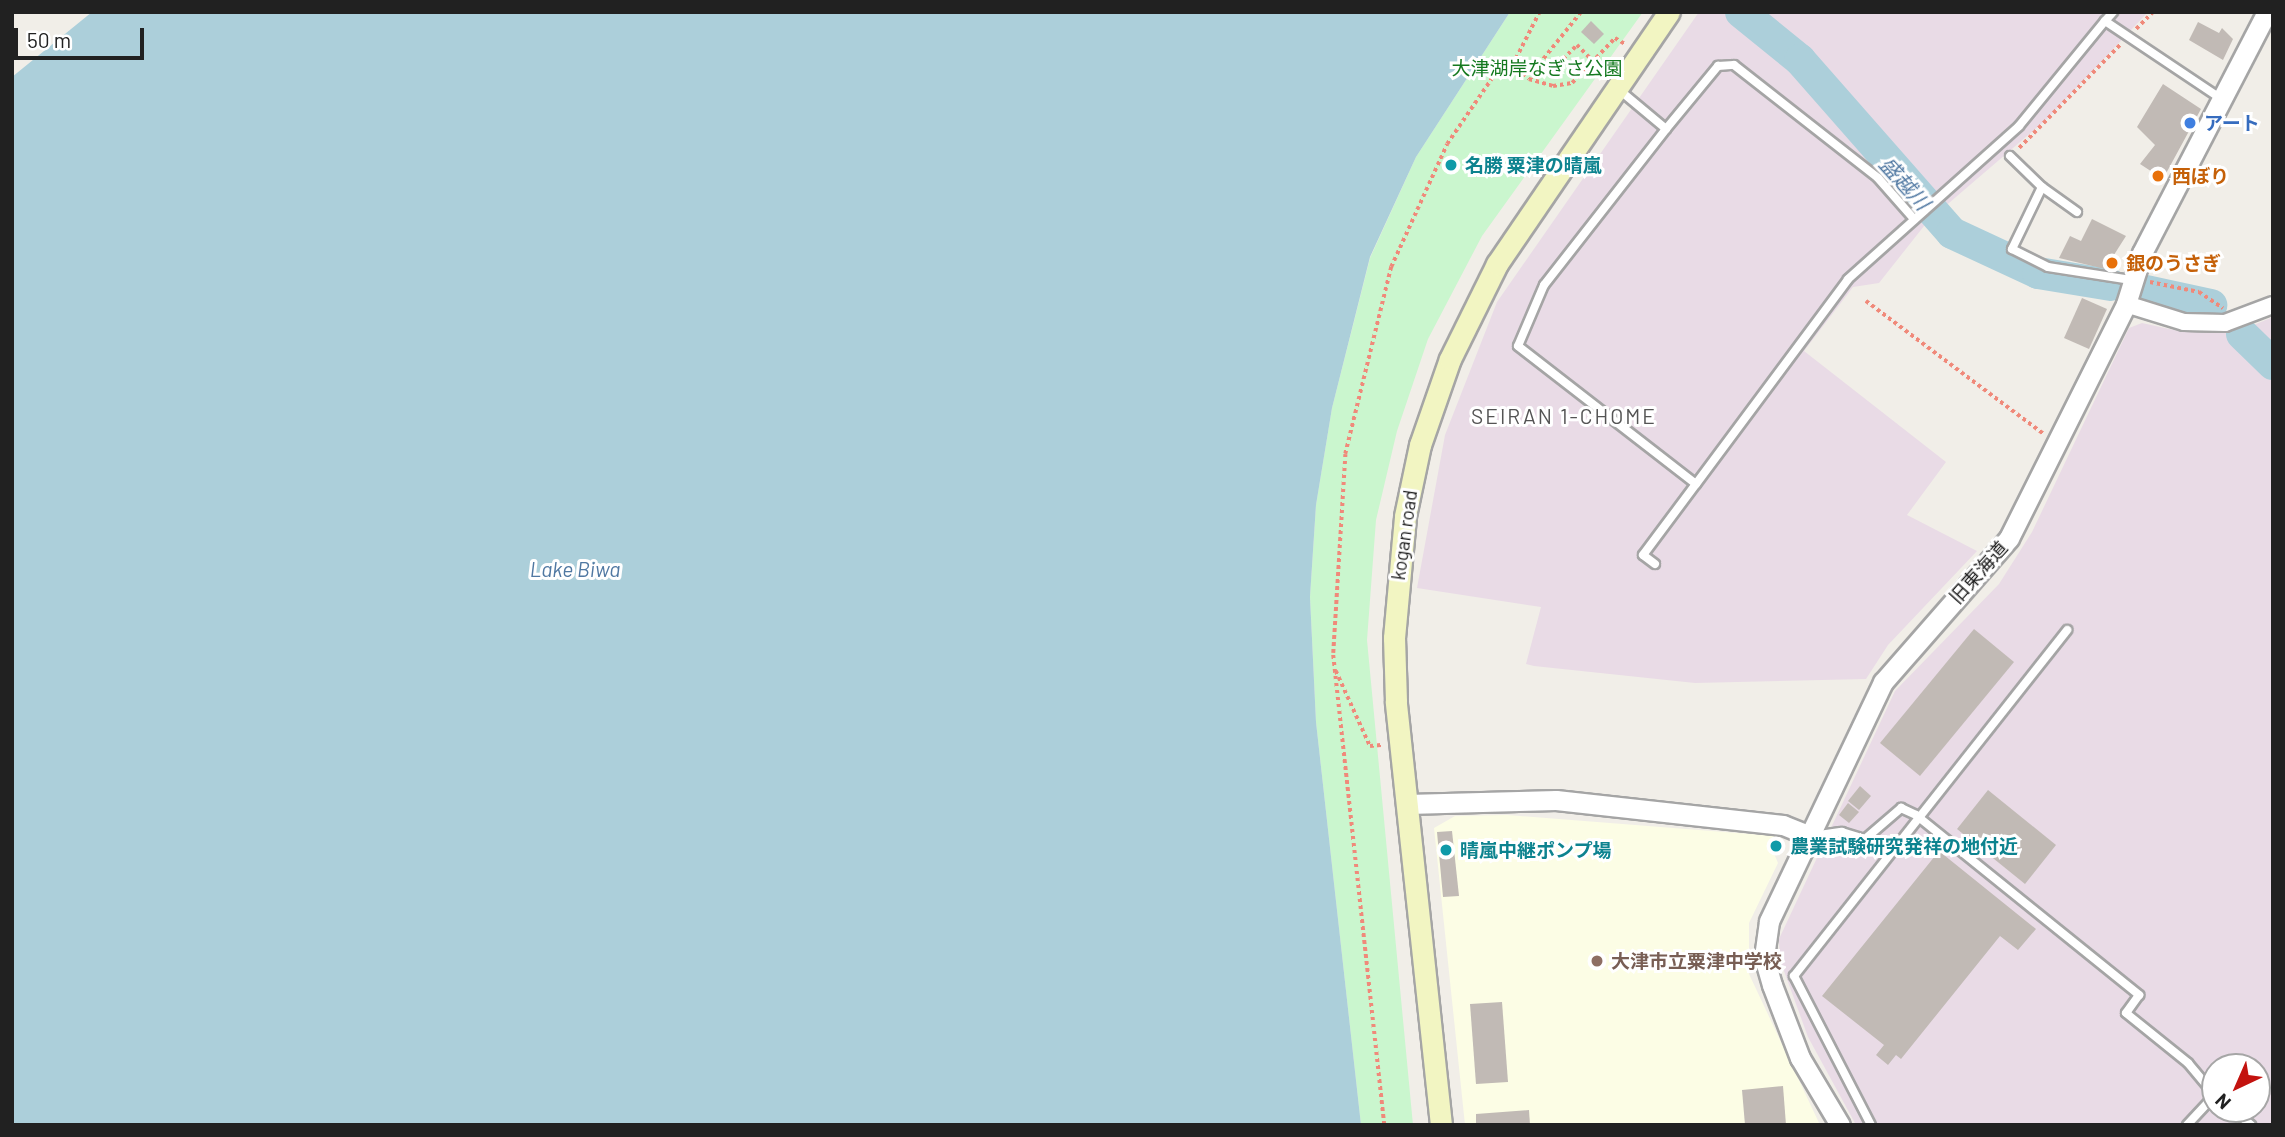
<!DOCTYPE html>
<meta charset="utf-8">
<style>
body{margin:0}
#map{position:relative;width:2285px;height:1137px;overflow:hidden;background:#f1eee8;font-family:Barlow,"Noto Sans JP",sans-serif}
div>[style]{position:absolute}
.industrial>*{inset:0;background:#e9dbe6}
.education>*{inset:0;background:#fcfde5}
.park>*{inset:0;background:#caf6ce}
.water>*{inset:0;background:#accfda}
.river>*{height:32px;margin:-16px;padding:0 16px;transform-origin:16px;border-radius:16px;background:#accfda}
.building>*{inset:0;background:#c1bab5}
.path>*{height:3.5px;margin-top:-1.75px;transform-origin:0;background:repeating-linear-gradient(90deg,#f0897a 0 3.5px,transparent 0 7px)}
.roads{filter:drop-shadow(2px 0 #a5a5a5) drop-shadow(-2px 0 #a5a5a5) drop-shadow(0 2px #a5a5a5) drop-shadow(0 -2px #a5a5a5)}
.service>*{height:8px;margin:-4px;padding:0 4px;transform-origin:4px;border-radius:4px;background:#fff}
.minor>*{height:16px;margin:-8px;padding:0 8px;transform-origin:8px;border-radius:8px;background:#fff}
.tertiary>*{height:19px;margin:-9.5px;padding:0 9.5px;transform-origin:9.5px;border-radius:9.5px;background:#fff}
.secondary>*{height:21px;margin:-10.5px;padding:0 10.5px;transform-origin:10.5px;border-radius:10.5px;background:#f2f5c2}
.dots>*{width:19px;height:19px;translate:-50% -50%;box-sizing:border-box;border:4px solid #fff;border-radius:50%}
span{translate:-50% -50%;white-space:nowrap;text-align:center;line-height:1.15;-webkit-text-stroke:6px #fff;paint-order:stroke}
.park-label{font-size:19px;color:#14791f}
.shop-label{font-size:19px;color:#366cbe;font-weight:700}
.left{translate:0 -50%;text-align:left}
.culture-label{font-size:19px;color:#0d838f;font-weight:700}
.food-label{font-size:19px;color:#c56008;font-weight:700}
.street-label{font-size:19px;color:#212121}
.education-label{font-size:19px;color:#785e54;font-weight:700}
.water-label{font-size:21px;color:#5078a2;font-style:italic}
.neighbourhood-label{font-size:21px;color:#545454;letter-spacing:2px}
.frame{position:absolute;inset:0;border:14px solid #212121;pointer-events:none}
.north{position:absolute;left:2201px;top:1053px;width:70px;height:70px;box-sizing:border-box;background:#fff;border:2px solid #a6a6a6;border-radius:50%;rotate:224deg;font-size:19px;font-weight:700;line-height:28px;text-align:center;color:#212121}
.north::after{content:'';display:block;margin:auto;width:24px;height:32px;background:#c3130f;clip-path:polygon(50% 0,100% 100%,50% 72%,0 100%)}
.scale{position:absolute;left:14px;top:28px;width:130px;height:32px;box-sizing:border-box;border:4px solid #212121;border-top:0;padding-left:9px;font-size:21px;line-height:24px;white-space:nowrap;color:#212121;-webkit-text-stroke:5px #fff;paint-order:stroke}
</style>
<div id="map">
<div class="industrial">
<i style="clip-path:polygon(1699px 12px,2148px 12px,2048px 118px,1928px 221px,1879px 283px,1853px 287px,1804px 351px,1946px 462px,1907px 515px,1977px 551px,1888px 645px,1866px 679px,1695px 683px,1534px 666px,1526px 664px,1541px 607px,1417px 588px,1445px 435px,1497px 302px)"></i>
<i style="clip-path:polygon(evenodd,2273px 317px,2273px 1125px,1856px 1125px,1808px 1037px,1780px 960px,1779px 939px,1895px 691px,1999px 584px,2032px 532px,2129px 328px,2142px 323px,2183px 332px,2237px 332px,2273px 317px,2215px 1067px,2257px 1067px,2257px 1109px,2215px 1109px,2215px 1067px)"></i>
</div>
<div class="education">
<i style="clip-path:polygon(1507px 815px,1775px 836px,1770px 844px,1778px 863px,1749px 923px,1749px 974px,1820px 1125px,1465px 1125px,1434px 828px,1455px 816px)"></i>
</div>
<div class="park">
<i style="clip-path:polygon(1510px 12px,1643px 12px,1482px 236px,1428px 339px,1397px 431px,1376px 520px,1367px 640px,1413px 1125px,1361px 1125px,1316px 722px,1310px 597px,1316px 505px,1332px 408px,1370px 258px,1416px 157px)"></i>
</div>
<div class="water">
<i style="clip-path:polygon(92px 12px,1510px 12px,1416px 157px,1370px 257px,1332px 408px,1316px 505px,1310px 597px,1316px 722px,1361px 1125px,12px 1125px,12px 77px)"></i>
</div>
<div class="river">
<i style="left:1741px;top:12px;width:76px;rotate:39.1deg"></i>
<i style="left:1800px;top:60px;width:230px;rotate:48.7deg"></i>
<i style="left:1952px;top:233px;width:95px;rotate:24.9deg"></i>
<i style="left:2038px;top:273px;width:74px;rotate:9.3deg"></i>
<i style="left:2141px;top:290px;width:72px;rotate:12.1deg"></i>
<i style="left:2242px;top:334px;width:43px;rotate:44.1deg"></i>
</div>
<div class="building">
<i style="clip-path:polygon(1591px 21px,1604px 34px,1594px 44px,1581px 32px)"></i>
<i style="clip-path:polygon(2198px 22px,2219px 33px,2222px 28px,2233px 39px,2223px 60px,2189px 40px)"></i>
<i style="clip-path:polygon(2163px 84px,2201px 109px,2163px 179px,2140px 164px,2155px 145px,2137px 127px)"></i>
<i style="clip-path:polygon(2092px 219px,2126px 236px,2105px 269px,2059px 258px,2070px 236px,2081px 241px)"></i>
<i style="clip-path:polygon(2082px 298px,2107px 309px,2089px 349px,2064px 338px)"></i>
<i style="clip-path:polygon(1974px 629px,2014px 662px,1920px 776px,1880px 743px)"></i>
<i style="clip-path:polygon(1860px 786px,1871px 796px,1859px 810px,1848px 801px)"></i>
<i style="clip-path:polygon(1988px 790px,2056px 845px,2025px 884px,1957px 829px)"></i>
<i style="clip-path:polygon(1848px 803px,1859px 812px,1849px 823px,1839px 815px)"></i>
<i style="clip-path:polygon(1452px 831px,1459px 896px,1443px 897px,1437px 832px)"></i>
<i style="clip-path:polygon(1939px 851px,2036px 929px,2018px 950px,2000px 936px,1901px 1059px,1896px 1055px,1888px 1065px,1876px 1055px,1884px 1045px,1822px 996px)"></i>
<i style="clip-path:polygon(1502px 1002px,1508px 1082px,1476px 1084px,1470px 1004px)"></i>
<i style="clip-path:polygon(1783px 1086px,1786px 1125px,1745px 1125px,1742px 1090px)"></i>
<i style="clip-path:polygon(1529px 1110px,1530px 1125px,1476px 1125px,1476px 1114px)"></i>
</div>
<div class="path">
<i style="left:1540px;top:12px;width:57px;rotate:117deg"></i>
<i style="left:1514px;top:63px;width:22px;rotate:47deg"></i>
<i style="left:1529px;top:79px;width:25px;rotate:16deg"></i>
<i style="left:1553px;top:86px;width:19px;rotate:-9deg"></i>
<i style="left:1572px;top:83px;width:62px;rotate:-46.3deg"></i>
<i style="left:1615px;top:38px;width:12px;rotate:31deg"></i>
<i style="left:2136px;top:29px;width:24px;rotate:-45deg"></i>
<i style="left:1539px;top:64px;width:19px"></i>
<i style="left:1558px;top:64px;width:27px;rotate:-45deg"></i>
<i style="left:1577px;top:45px;width:23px;rotate:45deg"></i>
<i style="left:2019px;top:148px;width:146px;rotate:-45.6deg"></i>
<i style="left:2150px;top:282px;width:50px;rotate:11.5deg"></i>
<i style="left:2199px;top:292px;width:29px;rotate:34deg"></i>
<i style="left:1866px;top:301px;width:222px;rotate:36.8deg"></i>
<i style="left:1336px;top:671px;width:82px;rotate:65.6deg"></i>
<i style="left:1370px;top:746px;width:11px;rotate:-5deg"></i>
<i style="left:1384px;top:1125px;width:475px;rotate:-96.2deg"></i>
<i style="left:1333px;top:653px;width:199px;rotate:-86.5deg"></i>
<i style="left:1345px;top:454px;width:193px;rotate:-76.2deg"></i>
<i style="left:1391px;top:267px;width:135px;rotate:-65.5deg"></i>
<i style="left:1447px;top:144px;width:83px;rotate:-55.7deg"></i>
<i style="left:1494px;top:75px;width:23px;rotate:-31deg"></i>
<i style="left:1514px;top:63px;width:25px;rotate:2deg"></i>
<i style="left:1539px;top:64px;width:67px;rotate:-51.1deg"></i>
</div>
<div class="roads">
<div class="service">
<i style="left:2105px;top:21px;width:12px;rotate:-48deg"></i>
<i style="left:1617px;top:88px;width:64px;rotate:39.9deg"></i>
<i style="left:1666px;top:129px;width:198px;rotate:128deg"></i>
<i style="left:1544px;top:285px;width:66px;rotate:113.1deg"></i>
<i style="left:1518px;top:346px;width:225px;rotate:37.8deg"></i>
<i style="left:1696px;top:484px;width:255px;rotate:-53.4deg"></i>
<i style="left:1848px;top:279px;width:229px;rotate:-41.8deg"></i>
<i style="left:2019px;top:126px;width:136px;rotate:-50.7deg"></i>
<i style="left:2105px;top:21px;width:138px;rotate:33.8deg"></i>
<i style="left:1666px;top:129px;width:82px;rotate:-50.5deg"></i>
<i style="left:1718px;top:66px;width:16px;rotate:-4deg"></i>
<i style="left:1734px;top:65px;width:183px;rotate:38.1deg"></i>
<i style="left:1878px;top:178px;width:55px;rotate:48.7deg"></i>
<i style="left:2010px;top:156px;width:45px;rotate:44.1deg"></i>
<i style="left:2042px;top:187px;width:69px;rotate:115.8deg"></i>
<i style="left:2012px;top:249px;width:40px;rotate:26.6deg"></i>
<i style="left:2048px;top:267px;width:84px;rotate:8.9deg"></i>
<i style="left:2042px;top:187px;width:43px;rotate:35.5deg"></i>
<i style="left:1655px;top:564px;width:15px;rotate:-143deg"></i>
<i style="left:1643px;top:555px;width:89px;rotate:-53.3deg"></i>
<i style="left:1812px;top:836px;width:30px;rotate:-8deg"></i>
<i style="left:1842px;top:832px;width:24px;rotate:17deg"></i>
<i style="left:1865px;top:839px;width:48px;rotate:-40.7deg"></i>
<i style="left:1901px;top:808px;width:17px;rotate:25deg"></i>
<i style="left:1916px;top:815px;width:287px;rotate:38.9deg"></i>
<i style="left:2139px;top:995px;width:22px;rotate:126deg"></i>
<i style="left:2126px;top:1013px;width:80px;rotate:38.9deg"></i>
<i style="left:2188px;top:1063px;width:38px;rotate:50deg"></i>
<i style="left:2232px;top:1109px;width:25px;rotate:40deg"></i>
<i style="left:1871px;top:1125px;width:168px;rotate:-117.3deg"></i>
<i style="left:1794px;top:976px;width:441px;rotate:-51.7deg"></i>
<i style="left:2187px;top:1125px;width:41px;rotate:-47deg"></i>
</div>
<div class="minor">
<i style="left:2126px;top:304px;width:61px;rotate:17.2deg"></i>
<i style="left:2184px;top:322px;width:41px;rotate:1.4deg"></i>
<i style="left:2225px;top:323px;width:51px;rotate:-20.6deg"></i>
</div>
<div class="tertiary">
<i style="left:1407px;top:804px;width:149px;rotate:-1.5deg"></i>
<i style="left:1556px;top:800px;width:228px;rotate:6.3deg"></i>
<i style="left:1783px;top:825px;width:29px;rotate:22deg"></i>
<i style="left:1840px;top:1125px;width:78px;rotate:-120.8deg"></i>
<i style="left:1800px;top:1058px;width:78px;rotate:-111deg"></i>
<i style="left:1772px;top:985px;width:29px;rotate:-106deg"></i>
<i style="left:1764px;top:957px;width:36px;rotate:-82deg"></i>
<i style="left:1769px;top:921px;width:265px;rotate:-64.5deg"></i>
<i style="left:1883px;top:682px;width:191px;rotate:-48.8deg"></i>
<i style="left:2009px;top:538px;width:262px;rotate:-63.4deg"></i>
<i style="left:2126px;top:304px;width:53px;rotate:-72.6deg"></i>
<i style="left:2142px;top:253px;width:271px;rotate:-62.6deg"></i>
</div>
<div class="secondary">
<i style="left:1441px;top:1125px;width:426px;rotate:-96.1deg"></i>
<i style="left:1396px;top:701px;width:63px;rotate:-91.8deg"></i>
<i style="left:1394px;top:638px;width:122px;rotate:-84.8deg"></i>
<i style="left:1405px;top:516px;width:73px;rotate:-78.1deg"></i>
<i style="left:1420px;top:445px;width:91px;rotate:-70.8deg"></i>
<i style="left:1450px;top:359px;width:106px;rotate:-63.7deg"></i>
<i style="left:1497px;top:264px;width:305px;rotate:-55.7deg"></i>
</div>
</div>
<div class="dots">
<i style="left:2190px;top:123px;background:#3f7fe0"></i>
<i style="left:1451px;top:165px;background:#0f9aa8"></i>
<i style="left:2158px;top:176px;background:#e8710a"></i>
<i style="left:2112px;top:263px;background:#e8710a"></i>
<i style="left:1776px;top:846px;background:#0f9aa8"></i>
<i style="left:1446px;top:850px;background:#0f9aa8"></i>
<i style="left:1597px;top:961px;background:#8d6e63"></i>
</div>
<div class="park-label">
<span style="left:1537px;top:68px">大津湖岸なぎさ公園</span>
</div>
<div class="shop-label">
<span class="left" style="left:2204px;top:123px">アート</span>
</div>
<div class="culture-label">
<span class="left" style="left:1465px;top:165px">名勝 粟津の晴嵐</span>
<span class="left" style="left:1790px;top:846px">農業試験研究発祥の地付近</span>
<span class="left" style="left:1460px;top:850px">晴嵐中継ポンプ場</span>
</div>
<div class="food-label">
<span class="left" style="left:2172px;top:176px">西ぼり</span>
<span class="left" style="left:2126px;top:263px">銀のうさぎ</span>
</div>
<div class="street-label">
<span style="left:1404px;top:535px;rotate:-82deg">kogan road</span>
<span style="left:1978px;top:572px;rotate:-48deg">旧東海道</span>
</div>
<div class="education-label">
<span class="left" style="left:1611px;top:961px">大津市立粟津中学校</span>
</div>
<div class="water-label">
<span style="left:1905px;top:183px;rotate:48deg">盛越川</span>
<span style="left:575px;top:569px">Lake Biwa</span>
</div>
<div class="neighbourhood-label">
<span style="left:1564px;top:416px">SEIRAN 1-CHOME</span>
</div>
<div class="frame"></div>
<div class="north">N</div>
<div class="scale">50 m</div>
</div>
